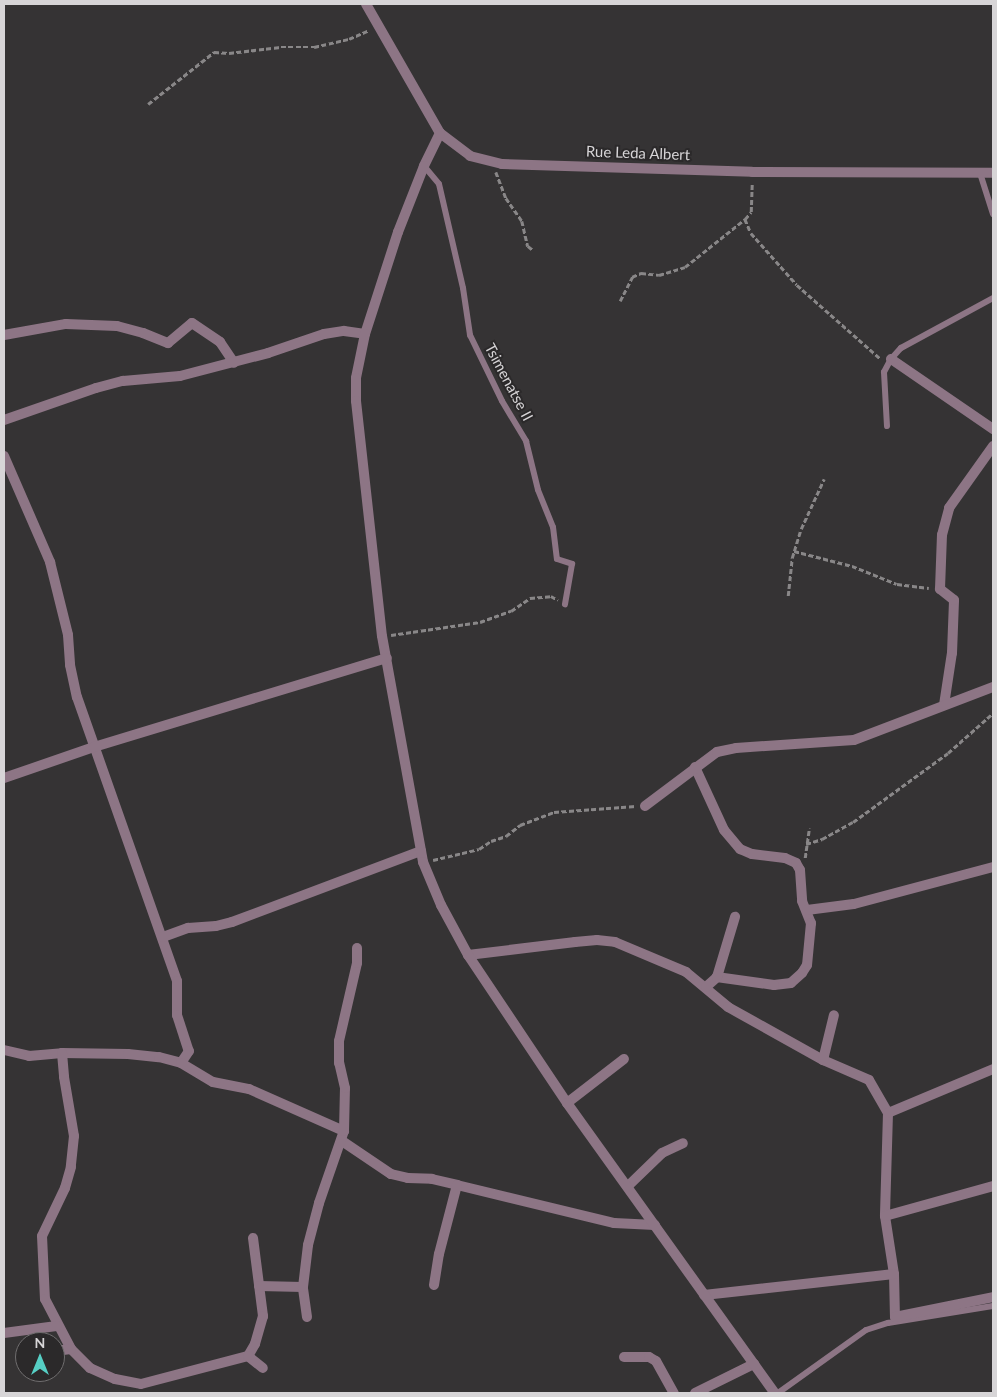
<!DOCTYPE html>
<style>
body{margin:0}
#map{position:relative;width:997px;height:1397px;overflow:hidden;background:#353334;font-family:Lato,sans-serif}
div>[style]{position:absolute}
.path>*{height:2.5px;margin-top:-1.25px;transform-origin:0;background:repeating-linear-gradient(90deg,#898788 0 5px,transparent 0 7.5px)}
.service>*{height:6px;margin:-3px;padding:0 3px;transform-origin:3px;border-radius:3px;background:#8d7585}
.minor>*{height:10px;margin:-5px;padding:0 5px;transform-origin:5px;border-radius:5px;background:#8d7585}
.tertiary>*{height:10px;margin:-5px;padding:0 5px;transform-origin:5px;border-radius:5px;background:#8d7585}
span{translate:-50% -50%;white-space:nowrap;text-align:center;line-height:1.15;-webkit-text-stroke:4px #2b292a;paint-order:stroke}
.street-label{font-size:15px;color:#d7d5d7}
.frame{position:absolute;inset:0;border:5px solid #d7d5d7;pointer-events:none}
.north{position:absolute;left:15px;top:1332px;width:50px;height:50px;box-sizing:border-box;background:#2b292a;border:1px solid #706e6f;border-radius:50%;rotate:0deg;font-size:14px;font-weight:700;line-height:20px;text-align:center;color:#d7d5d7}
.north::after{content:'';display:block;margin:auto;width:18px;height:22px;background:#56cec4;clip-path:polygon(50% 0,100% 100%,50% 72%,0 100%)}
</style>
<div id="map">
<div class="path">
<i style="left:148px;top:104px;width:84px;rotate:-38.2deg"></i>
<i style="left:214px;top:52px;width:15px;rotate:4deg"></i>
<i style="left:229px;top:53px;width:52px;rotate:-6.6deg"></i>
<i style="left:281px;top:47px;width:33px"></i>
<i style="left:314px;top:47px;width:36px;rotate:-13deg"></i>
<i style="left:349px;top:39px;width:22px;rotate:-24deg"></i>
<i style="left:496px;top:172px;width:28px;rotate:69deg"></i>
<i style="left:506px;top:198px;width:28px;rotate:55deg"></i>
<i style="left:522px;top:221px;width:26px;rotate:77deg"></i>
<i style="left:528px;top:246px;width:6px;rotate:39deg"></i>
<i style="left:745px;top:219px;width:15px;rotate:67deg"></i>
<i style="left:751px;top:233px;width:69px;rotate:48.5deg"></i>
<i style="left:797px;top:285px;width:112px;rotate:41.4deg"></i>
<i style="left:620px;top:301px;width:27px;rotate:-63deg"></i>
<i style="left:632px;top:277px;width:10px;rotate:-24deg"></i>
<i style="left:641px;top:273px;width:18px;rotate:6deg"></i>
<i style="left:659px;top:275px;width:27px;rotate:-17deg"></i>
<i style="left:685px;top:267px;width:77px;rotate:-38.7deg"></i>
<i style="left:745px;top:219px;width:9px;rotate:-49deg"></i>
<i style="left:751px;top:212px;width:30px;rotate:-88deg"></i>
<i style="left:794px;top:551px;width:60px;rotate:14.5deg"></i>
<i style="left:852px;top:566px;width:48px;rotate:21.8deg"></i>
<i style="left:897px;top:584px;width:32px;rotate:7deg"></i>
<i style="left:788px;top:596px;width:38px;rotate:-84deg"></i>
<i style="left:792px;top:558px;width:30px;rotate:-73deg"></i>
<i style="left:801px;top:529px;width:55px;rotate:-65.3deg"></i>
<i style="left:391px;top:635px;width:90px;rotate:-8.3deg"></i>
<i style="left:480px;top:622px;width:33px;rotate:-20deg"></i>
<i style="left:511px;top:611px;width:23px;rotate:-34deg"></i>
<i style="left:530px;top:598px;width:21px;rotate:-5deg"></i>
<i style="left:551px;top:596px;width:8px;rotate:30deg"></i>
<i style="left:806px;top:844px;width:17px;rotate:-17deg"></i>
<i style="left:822px;top:839px;width:35px;rotate:-29deg"></i>
<i style="left:853px;top:822px;width:117px;rotate:-36deg"></i>
<i style="left:948px;top:753px;width:60px;rotate:-41.6deg"></i>
<i style="left:805px;top:858px;width:30px;rotate:-82deg"></i>
<i style="left:433px;top:860px;width:47px;rotate:-13.4deg"></i>
<i style="left:479px;top:849px;width:14px;rotate:-34deg"></i>
<i style="left:491px;top:841px;width:16px;rotate:-18deg"></i>
<i style="left:506px;top:836px;width:18px;rotate:-38deg"></i>
<i style="left:520px;top:825px;width:36px;rotate:-21deg"></i>
<i style="left:554px;top:812px;width:82px;rotate:-4.2deg"></i>
</div>
<div class="service">
<i style="left:424px;top:166px;width:23px;rotate:50deg"></i>
<i style="left:439px;top:184px;width:107px;rotate:77deg"></i>
<i style="left:463px;top:288px;width:48px;rotate:81.5deg"></i>
<i style="left:470px;top:335px;width:73px;rotate:64.1deg"></i>
<i style="left:502px;top:401px;width:47px;rotate:59deg"></i>
<i style="left:526px;top:441px;width:50px;rotate:76.2deg"></i>
<i style="left:538px;top:490px;width:40px;rotate:68deg"></i>
<i style="left:553px;top:527px;width:32px;rotate:83deg"></i>
<i style="left:557px;top:559px;width:16px;rotate:18deg"></i>
<i style="left:572px;top:564px;width:41px;rotate:99.9deg"></i>
<i style="left:980px;top:173px;width:43px;rotate:72.4deg"></i>
<i style="left:887px;top:426px;width:54px;rotate:-93.2deg"></i>
<i style="left:884px;top:372px;width:15px;rotate:-62deg"></i>
<i style="left:891px;top:359px;width:15px;rotate:-48deg"></i>
<i style="left:901px;top:348px;width:105px;rotate:-28.5deg"></i>
<i style="left:778px;top:1393px;width:108px;rotate:-35.6deg"></i>
<i style="left:866px;top:1330px;width:23px;rotate:-18deg"></i>
<i style="left:888px;top:1323px;width:106px;rotate:-9.2deg"></i>
</div>
<div class="minor">
<i style="left:4px;top:335px;width:63px;rotate:-10.1deg"></i>
<i style="left:66px;top:324px;width:51px;rotate:2.2deg"></i>
<i style="left:117px;top:326px;width:27px;rotate:15deg"></i>
<i style="left:143px;top:333px;width:27px;rotate:22deg"></i>
<i style="left:168px;top:343px;width:31px;rotate:-40deg"></i>
<i style="left:192px;top:323px;width:34px;rotate:34deg"></i>
<i style="left:220px;top:342px;width:25px;rotate:56deg"></i>
<i style="left:891px;top:359px;width:124px;rotate:34.5deg"></i>
<i style="left:4px;top:420px;width:97px;rotate:-19.2deg"></i>
<i style="left:96px;top:388px;width:28px;rotate:-15deg"></i>
<i style="left:123px;top:381px;width:57px;rotate:-5deg"></i>
<i style="left:180px;top:376px;width:91px;rotate:-14.6deg"></i>
<i style="left:268px;top:353px;width:59px;rotate:-18.7deg"></i>
<i style="left:324px;top:334px;width:20px;rotate:-9deg"></i>
<i style="left:344px;top:331px;width:21px;rotate:8deg"></i>
<i style="left:4px;top:456px;width:116px;rotate:66.5deg"></i>
<i style="left:50px;top:562px;width:75px;rotate:76.1deg"></i>
<i style="left:68px;top:635px;width:30px;rotate:86deg"></i>
<i style="left:70px;top:665px;width:33px;rotate:78deg"></i>
<i style="left:77px;top:697px;width:301px;rotate:70.6deg"></i>
<i style="left:177px;top:981px;width:34px;rotate:90deg"></i>
<i style="left:177px;top:1015px;width:38px;rotate:72deg"></i>
<i style="left:189px;top:1051px;width:14px;rotate:124deg"></i>
<i style="left:944px;top:705px;width:53px;rotate:-81.3deg"></i>
<i style="left:952px;top:653px;width:53px;rotate:-87.8deg"></i>
<i style="left:954px;top:600px;width:18px;rotate:-142deg"></i>
<i style="left:940px;top:589px;width:54px;rotate:-87.9deg"></i>
<i style="left:942px;top:535px;width:28px;rotate:-75deg"></i>
<i style="left:949px;top:508px;width:76px;rotate:-54.6deg"></i>
<i style="left:695px;top:767px;width:69px;rotate:65.3deg"></i>
<i style="left:724px;top:830px;width:25px;rotate:50deg"></i>
<i style="left:740px;top:849px;width:13px;rotate:23deg"></i>
<i style="left:752px;top:854px;width:33px;rotate:7deg"></i>
<i style="left:785px;top:858px;width:12px;rotate:24deg"></i>
<i style="left:796px;top:863px;width:8px;rotate:60deg"></i>
<i style="left:800px;top:870px;width:31px;rotate:86deg"></i>
<i style="left:802px;top:901px;width:24px;rotate:68deg"></i>
<i style="left:811px;top:923px;width:42px;rotate:95.4deg"></i>
<i style="left:807px;top:965px;width:9px;rotate:122deg"></i>
<i style="left:802px;top:973px;width:15px;rotate:138deg"></i>
<i style="left:791px;top:983px;width:17px;rotate:173deg"></i>
<i style="left:774px;top:985px;width:58px;rotate:-172deg"></i>
<i style="left:645px;top:806px;width:90px;rotate:-36.9deg"></i>
<i style="left:717px;top:752px;width:19px;rotate:-12deg"></i>
<i style="left:736px;top:748px;width:118px;rotate:-3.9deg"></i>
<i style="left:854px;top:740px;width:149px;rotate:-20.9deg"></i>
<i style="left:807px;top:910px;width:47px;rotate:-7.3deg"></i>
<i style="left:854px;top:904px;width:144px;rotate:-14.9deg"></i>
<i style="left:163px;top:937px;width:27px;rotate:-20deg"></i>
<i style="left:188px;top:928px;width:28px;rotate:-4deg"></i>
<i style="left:216px;top:926px;width:16px;rotate:-14deg"></i>
<i style="left:232px;top:922px;width:202px;rotate:-20.6deg"></i>
<i style="left:468px;top:955px;width:108px;rotate:-6.9deg"></i>
<i style="left:575px;top:942px;width:22px;rotate:-5deg"></i>
<i style="left:597px;top:940px;width:18px;rotate:6deg"></i>
<i style="left:615px;top:942px;width:77px;rotate:22.9deg"></i>
<i style="left:686px;top:972px;width:55px;rotate:39.8deg"></i>
<i style="left:728px;top:1007px;width:109px;rotate:29.2deg"></i>
<i style="left:823px;top:1060px;width:50px;rotate:23.5deg"></i>
<i style="left:869px;top:1080px;width:38px;rotate:60deg"></i>
<i style="left:888px;top:1113px;width:103px;rotate:91.7deg"></i>
<i style="left:885px;top:1216px;width:59px;rotate:81.2deg"></i>
<i style="left:894px;top:1274px;width:43px;rotate:88.7deg"></i>
<i style="left:895px;top:1317px;width:100px;rotate:-11.5deg"></i>
<i style="left:706px;top:987px;width:15px;rotate:-42deg"></i>
<i style="left:717px;top:977px;width:63px;rotate:-73.3deg"></i>
<i style="left:4px;top:1050px;width:26px;rotate:13deg"></i>
<i style="left:29px;top:1056px;width:33px;rotate:-5deg"></i>
<i style="left:62px;top:1053px;width:66px;rotate:0.9deg"></i>
<i style="left:128px;top:1054px;width:31px;rotate:6deg"></i>
<i style="left:159px;top:1057px;width:23px;rotate:15deg"></i>
<i style="left:181px;top:1063px;width:37px;rotate:31deg"></i>
<i style="left:213px;top:1082px;width:37px;rotate:11deg"></i>
<i style="left:249px;top:1089px;width:104px;rotate:23.9deg"></i>
<i style="left:62px;top:1053px;width:24px;rotate:85deg"></i>
<i style="left:64px;top:1077px;width:60px;rotate:80.4deg"></i>
<i style="left:74px;top:1136px;width:31px;rotate:96deg"></i>
<i style="left:71px;top:1167px;width:22px;rotate:106deg"></i>
<i style="left:65px;top:1188px;width:53px;rotate:115.6deg"></i>
<i style="left:42px;top:1236px;width:63px;rotate:87.3deg"></i>
<i style="left:45px;top:1299px;width:56px;rotate:62.5deg"></i>
<i style="left:71px;top:1349px;width:27px;rotate:45deg"></i>
<i style="left:90px;top:1368px;width:27px;rotate:24deg"></i>
<i style="left:115px;top:1379px;width:26px;rotate:11deg"></i>
<i style="left:141px;top:1384px;width:111px;rotate:-14.7deg"></i>
<i style="left:823px;top:1060px;width:46px;rotate:-76.3deg"></i>
<i style="left:567px;top:1103px;width:72px;rotate:-37.7deg"></i>
<i style="left:888px;top:1113px;width:114px;rotate:-22.7deg"></i>
<i style="left:342px;top:1141px;width:59px;rotate:34deg"></i>
<i style="left:391px;top:1174px;width:17px;rotate:13deg"></i>
<i style="left:408px;top:1178px;width:24px;rotate:2deg"></i>
<i style="left:432px;top:1179px;width:26px;rotate:13deg"></i>
<i style="left:457px;top:1185px;width:162px;rotate:13.6deg"></i>
<i style="left:614px;top:1223px;width:41px;rotate:2.8deg"></i>
<i style="left:628px;top:1186px;width:47px;rotate:-44.1deg"></i>
<i style="left:662px;top:1153px;width:23px;rotate:-25deg"></i>
<i style="left:885px;top:1216px;width:112px;rotate:-15.5deg"></i>
<i style="left:253px;top:1238px;width:79px;rotate:82.7deg"></i>
<i style="left:263px;top:1316px;width:29px;rotate:106deg"></i>
<i style="left:255px;top:1344px;width:14px;rotate:120deg"></i>
<i style="left:248px;top:1356px;width:19px;rotate:39deg"></i>
<i style="left:434px;top:1285px;width:31px;rotate:-81deg"></i>
<i style="left:439px;top:1254px;width:71px;rotate:-75.4deg"></i>
<i style="left:259px;top:1286px;width:44px;rotate:1.3deg"></i>
<i style="left:704px;top:1295px;width:191px;rotate:-6.3deg"></i>
<i style="left:307px;top:1317px;width:30px;rotate:-98deg"></i>
<i style="left:303px;top:1287px;width:42px;rotate:-83.2deg"></i>
<i style="left:308px;top:1245px;width:43px;rotate:-75.3deg"></i>
<i style="left:319px;top:1203px;width:76px;rotate:-70.9deg"></i>
<i style="left:344px;top:1131px;width:43px;rotate:-88.7deg"></i>
<i style="left:345px;top:1088px;width:26px;rotate:-103deg"></i>
<i style="left:339px;top:1063px;width:22px;rotate:-90deg"></i>
<i style="left:339px;top:1041px;width:80px;rotate:-77deg"></i>
<i style="left:357px;top:963px;width:15px;rotate:-90deg"></i>
<i style="left:4px;top:1333px;width:53px;rotate:-7.5deg"></i>
<i style="left:55px;top:1351px;width:16px;rotate:-7deg"></i>
<i style="left:624px;top:1357px;width:25px"></i>
<i style="left:649px;top:1357px;width:8px;rotate:30deg"></i>
<i style="left:656px;top:1361px;width:37px;rotate:61deg"></i>
<i style="left:695px;top:1393px;width:66px;rotate:-26.2deg"></i>
</div>
<div class="tertiary">
<i style="left:366px;top:4px;width:149px;rotate:60.2deg"></i>
<i style="left:440px;top:133px;width:38px;rotate:37deg"></i>
<i style="left:470px;top:156px;width:33px;rotate:14deg"></i>
<i style="left:502px;top:164px;width:250px;rotate:1.8deg"></i>
<i style="left:752px;top:172px;width:241px;rotate:0.2deg"></i>
<i style="left:440px;top:133px;width:37px;rotate:116deg"></i>
<i style="left:424px;top:166px;width:71px;rotate:111.5deg"></i>
<i style="left:398px;top:232px;width:107px;rotate:107.9deg"></i>
<i style="left:365px;top:334px;width:45px;rotate:101.6deg"></i>
<i style="left:356px;top:378px;width:23px;rotate:90deg"></i>
<i style="left:356px;top:401px;width:236px;rotate:83.7deg"></i>
<i style="left:382px;top:636px;width:230px;rotate:79.7deg"></i>
<i style="left:423px;top:862px;width:47px;rotate:67.3deg"></i>
<i style="left:441px;top:905px;width:57px;rotate:61.6deg"></i>
<i style="left:468px;top:955px;width:178px;rotate:56.2deg"></i>
<i style="left:567px;top:1103px;width:357px;rotate:54.4deg"></i>
<i style="left:4px;top:778px;width:95px;rotate:-19deg"></i>
<i style="left:94px;top:747px;width:306px;rotate:-16.9deg"></i>
</div>
<div class="street-label">
<span style="left:638px;top:153px;rotate:2deg">Rue Leda Albert</span>
<span style="left:509px;top:382px;rotate:62deg">Tsimenatse II</span>
</div>
<div class="frame"></div>
<div class="north">N</div>
</div>
